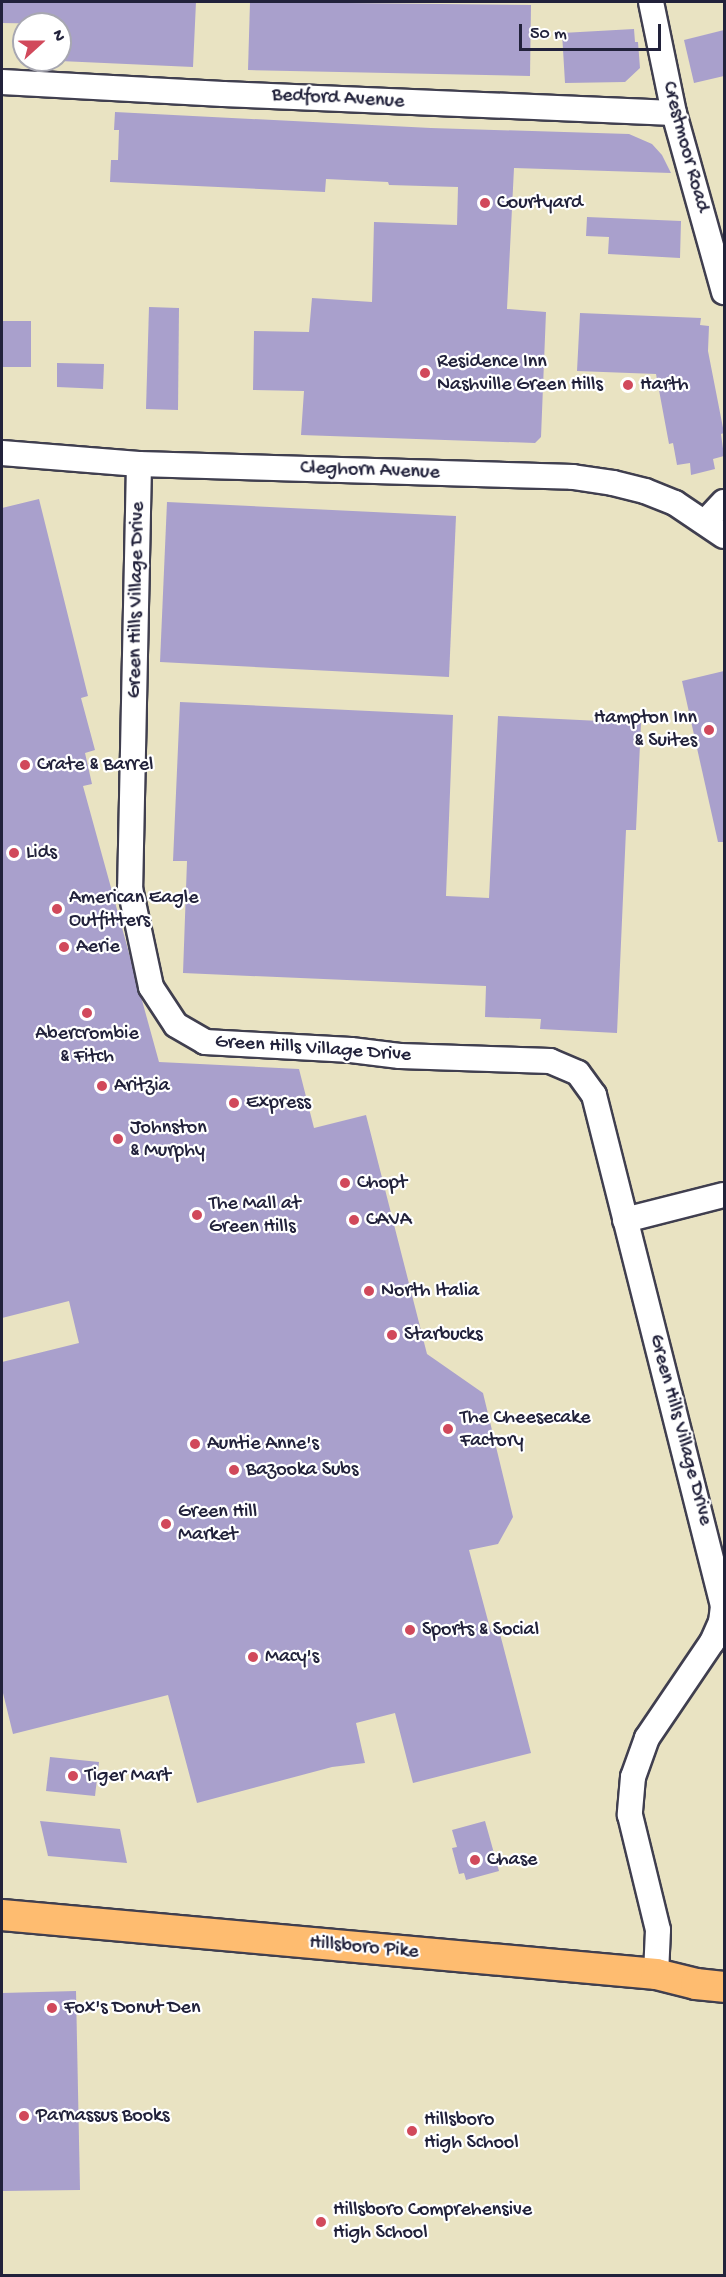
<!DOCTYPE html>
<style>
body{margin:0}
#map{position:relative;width:726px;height:2277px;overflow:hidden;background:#e9e3c2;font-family:"Gochi Hand",sans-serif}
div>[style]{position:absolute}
.building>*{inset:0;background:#a9a0cc}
.roads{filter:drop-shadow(2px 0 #403f4f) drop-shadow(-2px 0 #403f4f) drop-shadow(0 2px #403f4f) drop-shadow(0 -2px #403f4f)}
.minor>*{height:24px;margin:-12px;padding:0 12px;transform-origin:12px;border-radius:12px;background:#fff}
.major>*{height:30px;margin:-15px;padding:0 15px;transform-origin:15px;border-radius:15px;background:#febc70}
.dots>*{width:16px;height:16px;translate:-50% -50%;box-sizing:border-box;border:3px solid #fff;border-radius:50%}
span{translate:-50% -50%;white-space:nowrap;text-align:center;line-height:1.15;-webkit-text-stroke:4.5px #fff;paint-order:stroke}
.street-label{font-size:20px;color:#22223b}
.poi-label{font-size:20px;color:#22223b}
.left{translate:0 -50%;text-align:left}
.right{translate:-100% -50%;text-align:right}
.frame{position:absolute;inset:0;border:3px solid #22223b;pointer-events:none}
.north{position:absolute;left:12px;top:12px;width:60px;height:60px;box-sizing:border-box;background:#fff;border:2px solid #a7a7b1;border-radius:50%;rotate:69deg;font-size:16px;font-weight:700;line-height:24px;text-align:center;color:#22223b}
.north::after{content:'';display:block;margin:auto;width:21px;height:27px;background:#d1495b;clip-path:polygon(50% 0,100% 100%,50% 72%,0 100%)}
.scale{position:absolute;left:519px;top:24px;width:142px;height:27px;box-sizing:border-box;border:3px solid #22223b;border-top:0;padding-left:8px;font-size:18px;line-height:21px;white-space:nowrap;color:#22223b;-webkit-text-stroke:4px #fff;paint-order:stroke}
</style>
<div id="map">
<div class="building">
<i style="clip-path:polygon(2px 2px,196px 2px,193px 67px,60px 61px,60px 24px,2px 23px)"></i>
<i style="clip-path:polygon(250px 2px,531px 5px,530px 76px,248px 70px)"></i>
<i style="clip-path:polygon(634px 29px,635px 42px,638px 42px,640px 68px,625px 82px,565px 83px,562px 33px)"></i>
<i style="clip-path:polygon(724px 30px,724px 76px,694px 83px,684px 40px)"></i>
<i style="clip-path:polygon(115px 112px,431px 128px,629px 134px,652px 144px,662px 155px,671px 173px,514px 168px,507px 309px,546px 312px,541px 437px,535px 443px,301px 435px,304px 391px,253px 390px,254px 331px,309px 332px,312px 298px,372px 302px,374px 222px,457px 225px,458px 187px,389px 185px,388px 182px,326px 179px,325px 192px,110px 182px,111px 160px,118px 160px,119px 130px,114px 130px)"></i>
<i style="clip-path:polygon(587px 217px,681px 221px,680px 258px,608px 254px,609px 237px,586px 236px)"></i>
<i style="clip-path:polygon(149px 307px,179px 308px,178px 410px,146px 409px)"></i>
<i style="clip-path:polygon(580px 313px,701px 318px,700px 325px,709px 326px,708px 351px,724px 433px,721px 434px,724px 456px,713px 459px,715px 469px,691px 475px,690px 463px,677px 465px,673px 443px,669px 444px,656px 374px,577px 371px)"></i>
<i style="clip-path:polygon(2px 321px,31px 321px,31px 367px,2px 367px)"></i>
<i style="clip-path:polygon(57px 363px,104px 364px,103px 389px,57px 387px)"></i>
<i style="clip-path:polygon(39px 499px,88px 696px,81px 698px,95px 750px,85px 753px,92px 784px,83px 786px,159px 1062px,299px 1069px,314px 1128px,366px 1115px,427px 1354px,483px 1393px,513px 1517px,498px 1544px,469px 1550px,491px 1632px,499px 1630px,531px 1753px,413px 1783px,395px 1713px,356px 1723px,365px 1763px,332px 1767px,197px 1803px,168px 1695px,13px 1734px,2px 1689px,2px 1362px,79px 1343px,69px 1301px,2px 1318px,2px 508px)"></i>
<i style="clip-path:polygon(167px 502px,456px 516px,449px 677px,160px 662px)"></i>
<i style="clip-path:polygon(724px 671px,724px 842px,718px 842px,682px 681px)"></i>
<i style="clip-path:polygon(180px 702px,453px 715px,446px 896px,489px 898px,498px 716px,641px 723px,636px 830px,626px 830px,617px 1033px,540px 1029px,541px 1019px,485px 1017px,486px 986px,183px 973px,187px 861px,173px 861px)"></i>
<i style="clip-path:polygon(50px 1757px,99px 1762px,95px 1796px,46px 1791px)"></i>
<i style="clip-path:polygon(40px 1821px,120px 1829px,127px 1863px,48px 1856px)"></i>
<i style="clip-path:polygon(485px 1821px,499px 1871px,466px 1880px,464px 1873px,459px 1874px,452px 1848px,457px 1847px,452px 1830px)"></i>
<i style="clip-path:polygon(76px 1991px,80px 2190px,2px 2191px,2px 1993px)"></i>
</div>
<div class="roads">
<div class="minor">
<i style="left:651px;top:2px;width:113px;rotate:78.3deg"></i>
<i style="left:674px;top:113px;width:186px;rotate:74.4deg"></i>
<i style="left:2px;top:82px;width:221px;rotate:3.1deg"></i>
<i style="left:223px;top:94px;width:451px;rotate:2.4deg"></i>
<i style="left:2px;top:453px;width:137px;rotate:4.6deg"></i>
<i style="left:139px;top:464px;width:434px;rotate:1.7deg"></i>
<i style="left:573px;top:477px;width:40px;rotate:8.5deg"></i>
<i style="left:613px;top:483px;width:33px;rotate:14deg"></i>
<i style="left:645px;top:491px;width:32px;rotate:22deg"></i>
<i style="left:675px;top:503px;width:59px;rotate:34deg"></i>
<i style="left:139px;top:464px;width:424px;rotate:91.2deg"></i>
<i style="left:130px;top:888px;width:101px;rotate:78deg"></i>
<i style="left:151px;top:987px;width:45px;rotate:56.7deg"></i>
<i style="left:176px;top:1025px;width:34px;rotate:30deg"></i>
<i style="left:205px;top:1042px;width:146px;rotate:3.1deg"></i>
<i style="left:351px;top:1050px;width:49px;rotate:7deg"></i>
<i style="left:400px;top:1056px;width:150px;rotate:1.9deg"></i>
<i style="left:550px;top:1061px;width:30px;rotate:23deg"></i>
<i style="left:578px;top:1073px;width:27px;rotate:54deg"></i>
<i style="left:594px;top:1095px;width:527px;rotate:75.83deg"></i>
<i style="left:723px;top:1606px;width:16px;rotate:97deg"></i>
<i style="left:721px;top:1622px;width:22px;rotate:114deg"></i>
<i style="left:712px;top:1642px;width:116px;rotate:124.1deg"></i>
<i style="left:647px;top:1738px;width:41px;rotate:109.7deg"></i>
<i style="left:633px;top:1777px;width:38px;rotate:95deg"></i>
<i style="left:630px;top:1815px;width:118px;rotate:76.3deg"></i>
<i style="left:658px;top:1930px;width:44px;rotate:92.6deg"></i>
<i style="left:706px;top:521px;width:26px;rotate:-47deg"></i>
<i style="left:625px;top:1220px;width:102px;rotate:-14.2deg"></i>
</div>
<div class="major">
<i style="left:2px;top:1915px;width:657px;rotate:5.15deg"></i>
<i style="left:656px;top:1974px;width:41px;rotate:14deg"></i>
<i style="left:696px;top:1984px;width:28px;rotate:6deg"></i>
</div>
</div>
<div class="dots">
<i style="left:485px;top:203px;background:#d1495b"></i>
<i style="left:425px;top:373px;background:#d1495b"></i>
<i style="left:628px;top:385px;background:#d1495b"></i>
<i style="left:709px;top:730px;background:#d1495b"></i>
<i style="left:25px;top:765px;background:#d1495b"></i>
<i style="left:14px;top:853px;background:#d1495b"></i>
<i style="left:57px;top:909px;background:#d1495b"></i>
<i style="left:64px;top:947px;background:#d1495b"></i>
<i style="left:87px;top:1013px;background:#d1495b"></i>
<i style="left:102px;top:1086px;background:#d1495b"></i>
<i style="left:234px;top:1103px;background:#d1495b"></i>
<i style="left:118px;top:1139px;background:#d1495b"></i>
<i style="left:345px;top:1183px;background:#d1495b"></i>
<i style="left:197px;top:1215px;background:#d1495b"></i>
<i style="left:354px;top:1220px;background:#d1495b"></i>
<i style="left:369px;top:1291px;background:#d1495b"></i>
<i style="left:392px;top:1335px;background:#d1495b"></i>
<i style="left:448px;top:1429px;background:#d1495b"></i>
<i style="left:195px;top:1444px;background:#d1495b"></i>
<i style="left:234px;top:1470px;background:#d1495b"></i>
<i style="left:166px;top:1524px;background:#d1495b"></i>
<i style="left:410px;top:1630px;background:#d1495b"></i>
<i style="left:253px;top:1657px;background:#d1495b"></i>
<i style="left:73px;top:1776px;background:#d1495b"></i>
<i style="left:475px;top:1860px;background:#d1495b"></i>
<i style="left:52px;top:2008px;background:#d1495b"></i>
<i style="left:24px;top:2116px;background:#d1495b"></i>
<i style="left:412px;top:2131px;background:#d1495b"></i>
<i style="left:321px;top:2222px;background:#d1495b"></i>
</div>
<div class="street-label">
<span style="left:338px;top:99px;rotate:3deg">Bedford Avenue</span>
<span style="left:685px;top:147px;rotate:75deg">Crestmoor Road</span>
<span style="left:370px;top:471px;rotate:2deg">Cleghorn Avenue</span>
<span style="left:137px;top:600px;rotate:-89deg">Green Hills Village Drive</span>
<span style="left:313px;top:1049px;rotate:4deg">Green Hills Village Drive</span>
<span style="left:680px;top:1430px;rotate:75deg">Green Hills Village Drive</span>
<span style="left:364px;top:1948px;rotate:5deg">Hillsboro Pike</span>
</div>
<div class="poi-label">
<span class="left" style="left:497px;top:203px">Courtyard</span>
<span class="left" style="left:437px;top:374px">Residence Inn<br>Nashville Green Hills</span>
<span class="left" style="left:640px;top:385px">Harth</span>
<span class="right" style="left:697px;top:730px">Hampton Inn<br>&amp; Suites</span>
<span class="left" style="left:37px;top:765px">Crate &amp; Barrel</span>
<span class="left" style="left:26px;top:853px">Lids</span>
<span class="left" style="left:69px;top:910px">American Eagle<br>Outfitters</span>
<span class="left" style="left:76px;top:947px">Aerie</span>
<span style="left:87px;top:1046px">Abercrombie<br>&amp; Fitch</span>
<span class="left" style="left:114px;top:1086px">Aritzia</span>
<span class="left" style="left:246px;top:1103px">Express</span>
<span class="left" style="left:130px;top:1140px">Johnston<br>&amp; Murphy</span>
<span class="left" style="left:357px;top:1183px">Chopt</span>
<span class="left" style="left:209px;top:1216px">The Mall at<br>Green Hills</span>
<span class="left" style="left:366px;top:1220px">CAVA</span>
<span class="left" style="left:381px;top:1291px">North Italia</span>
<span class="left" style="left:404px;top:1335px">Starbucks</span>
<span class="left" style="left:460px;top:1430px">The Cheesecake<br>Factory</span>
<span class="left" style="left:207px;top:1444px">Auntie Anne's</span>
<span class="left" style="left:246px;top:1470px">Bazooka Subs</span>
<span class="left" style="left:178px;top:1524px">Green Hill<br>Market</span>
<span class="left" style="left:422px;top:1630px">Sports &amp; Social</span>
<span class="left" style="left:265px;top:1657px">Macy's</span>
<span class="left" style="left:85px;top:1776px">Tiger Mart</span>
<span class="left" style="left:487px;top:1860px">Chase</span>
<span class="left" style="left:64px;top:2008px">Fox's Donut Den</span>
<span class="left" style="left:36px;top:2116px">Parnassus Books</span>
<span class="left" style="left:424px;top:2132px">Hillsboro<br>High School</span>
<span class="left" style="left:333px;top:2222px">Hillsboro Comprehensive<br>High School</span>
</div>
<div class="frame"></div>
<div class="north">N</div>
<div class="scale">50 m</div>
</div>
